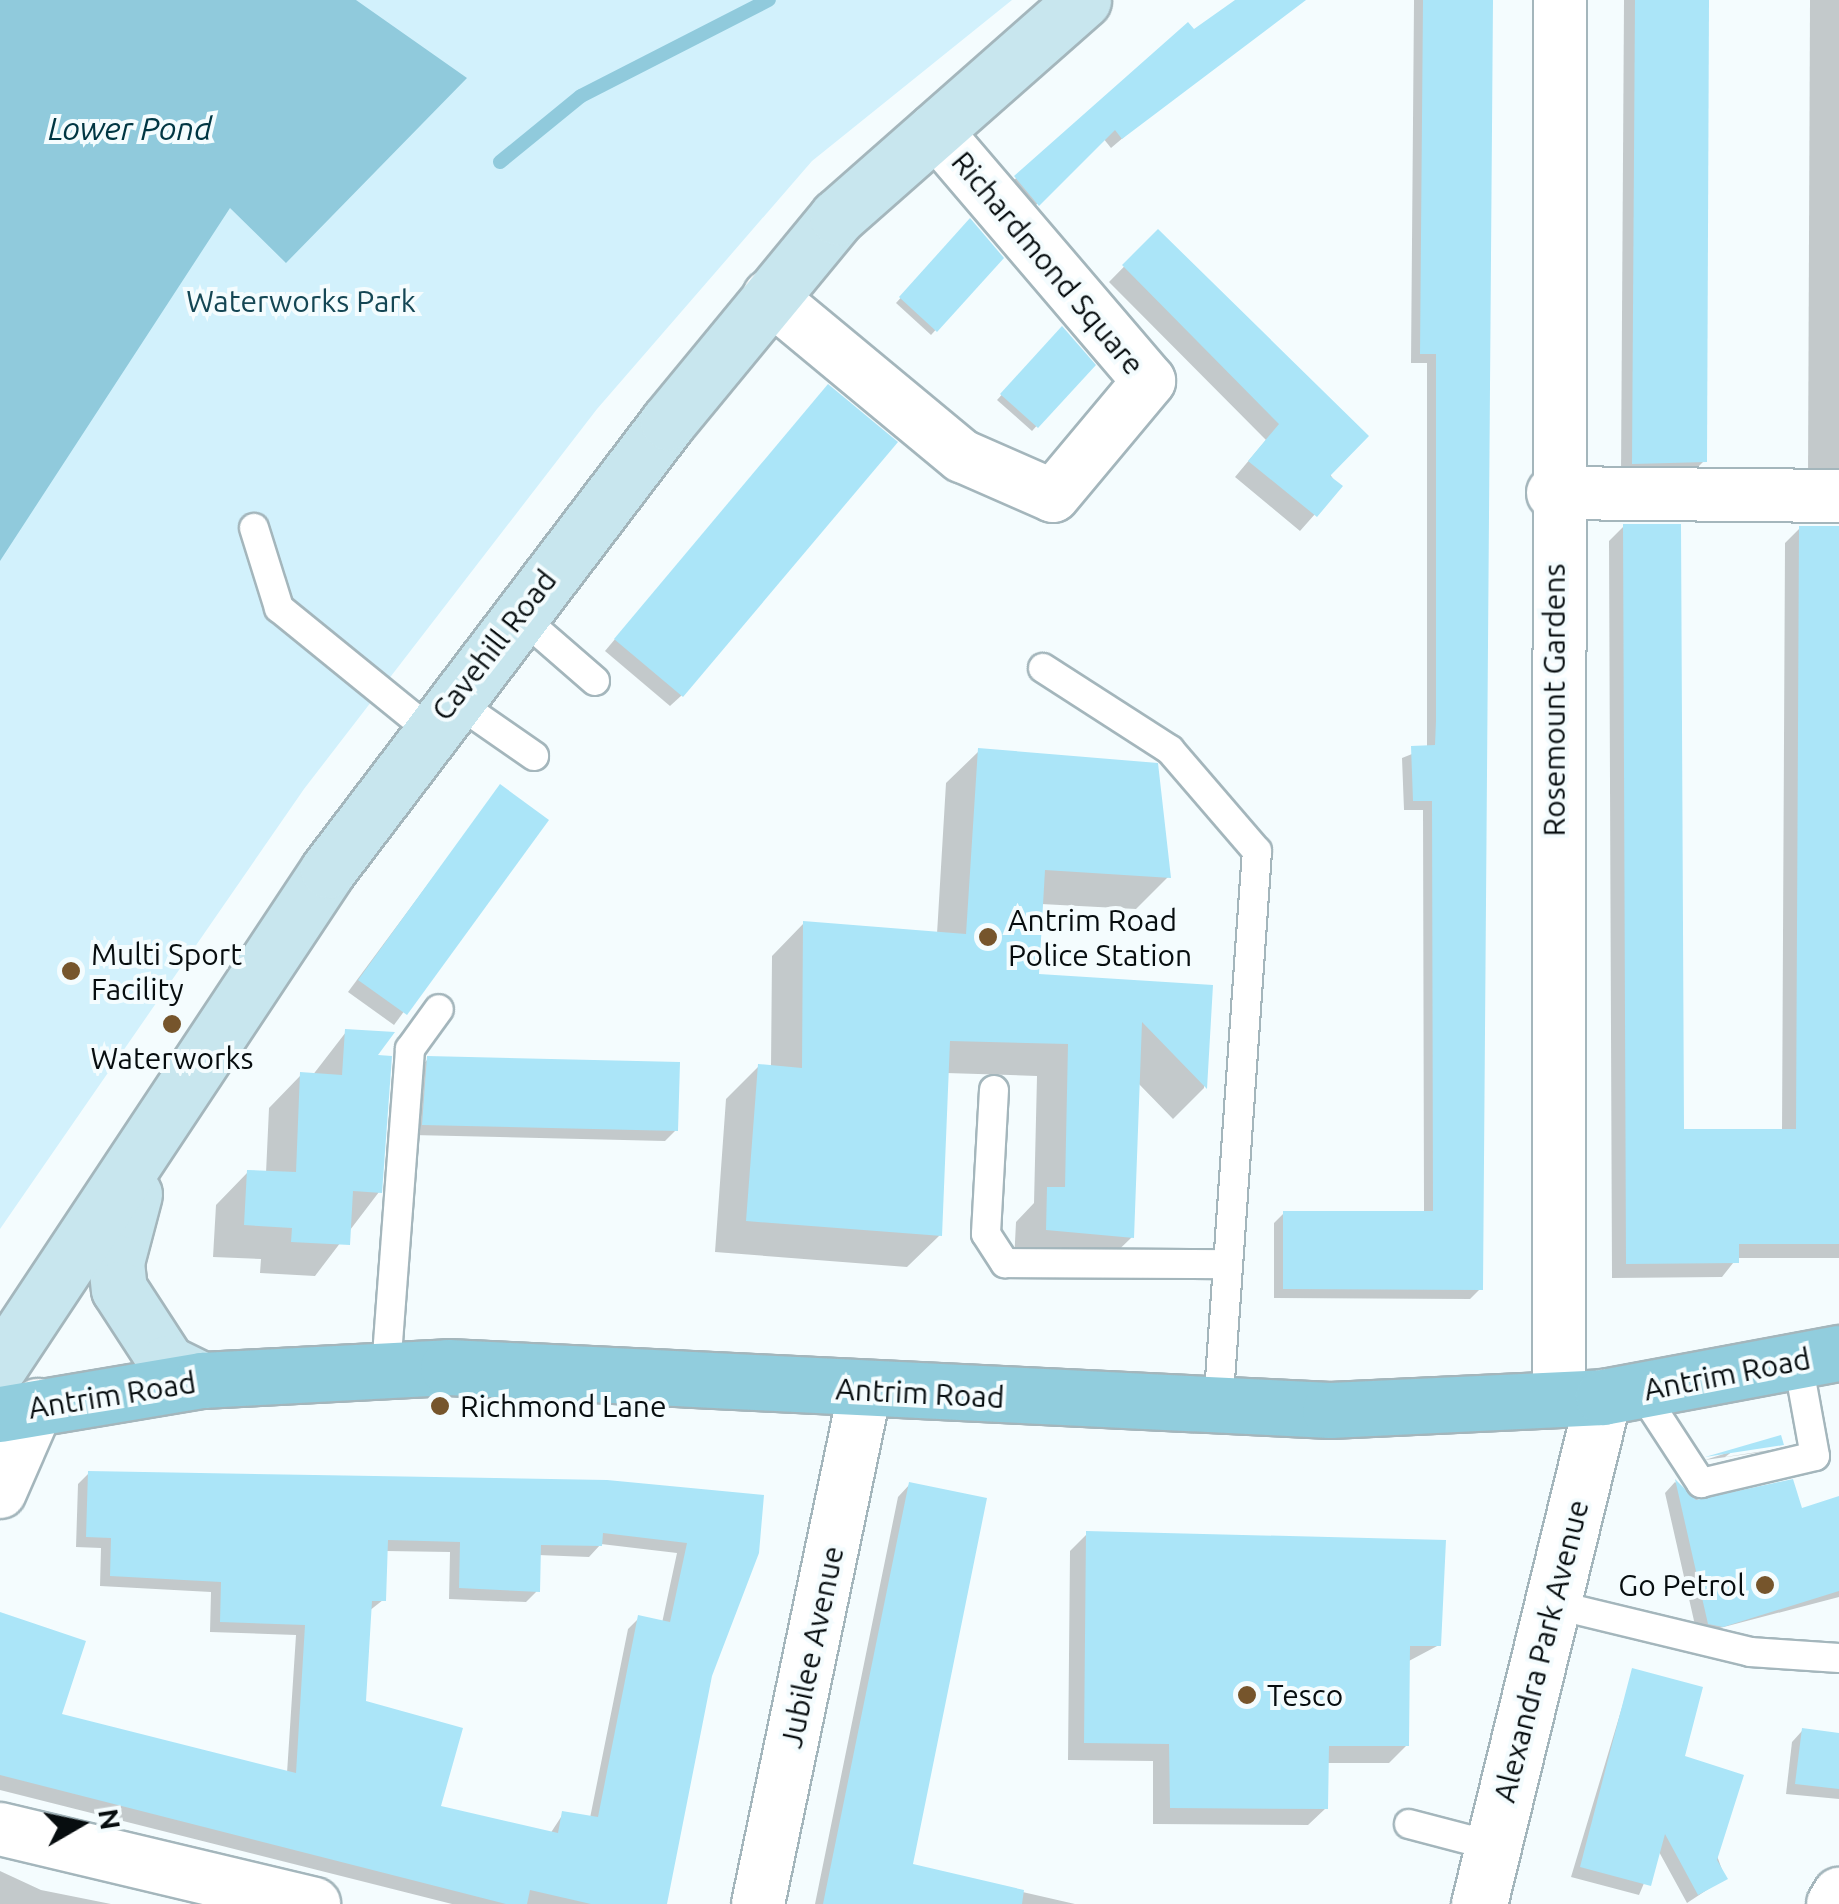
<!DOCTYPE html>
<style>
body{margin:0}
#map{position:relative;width:1839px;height:1904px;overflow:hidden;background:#f4fcfe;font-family:Ubuntu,sans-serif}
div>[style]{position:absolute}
.green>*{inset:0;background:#d2f1fc}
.water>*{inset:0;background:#90cadc}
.shadow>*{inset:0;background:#0003}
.stream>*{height:14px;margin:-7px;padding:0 7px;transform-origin:7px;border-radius:7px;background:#90cadc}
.building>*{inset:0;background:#abe5f8}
.roads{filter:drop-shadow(2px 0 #a4b6bc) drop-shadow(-2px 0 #a4b6bc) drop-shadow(0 2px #a4b6bc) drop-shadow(0 -2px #a4b6bc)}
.service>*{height:28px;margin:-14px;padding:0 14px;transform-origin:14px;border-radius:14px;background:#fff}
.minor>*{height:52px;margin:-26px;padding:0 26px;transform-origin:26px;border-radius:26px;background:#fff}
.tertiary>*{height:55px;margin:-27.5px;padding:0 27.5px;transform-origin:27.5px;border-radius:27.5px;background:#fff}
.secondary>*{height:55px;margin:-27.5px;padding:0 27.5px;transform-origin:27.5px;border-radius:27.5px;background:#c8e6ee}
.primary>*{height:55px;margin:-27.5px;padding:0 27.5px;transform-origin:27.5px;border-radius:27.5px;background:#91cddd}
.dots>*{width:28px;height:28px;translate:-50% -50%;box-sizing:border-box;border:5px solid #f4fcfe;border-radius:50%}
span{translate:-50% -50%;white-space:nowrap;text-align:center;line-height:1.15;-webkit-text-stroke:8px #f4fcfe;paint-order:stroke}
.street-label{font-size:30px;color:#070d0f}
.park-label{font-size:30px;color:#144654}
.poi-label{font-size:30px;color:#070d0f}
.left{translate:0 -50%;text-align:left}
.right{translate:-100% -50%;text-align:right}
.water-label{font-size:32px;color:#003643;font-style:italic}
.north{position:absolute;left:30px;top:1774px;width:100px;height:100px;-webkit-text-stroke:8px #f4fcfe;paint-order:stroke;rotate:81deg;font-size:28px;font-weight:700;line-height:40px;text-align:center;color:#070d0f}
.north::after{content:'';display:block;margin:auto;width:35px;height:45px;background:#070d0f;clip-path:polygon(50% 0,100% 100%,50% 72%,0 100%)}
</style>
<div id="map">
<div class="green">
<i style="clip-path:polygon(0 0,1012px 0,812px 161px,597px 409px,304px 789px,0 1229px)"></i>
</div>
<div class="water">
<i style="clip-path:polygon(0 0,356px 0,467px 78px,286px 263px,230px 208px,0 561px)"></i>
</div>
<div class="shadow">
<i style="clip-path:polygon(1414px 0,1489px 0,1480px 1289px,1470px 1299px,1274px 1298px,1274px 1223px,1284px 1213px,1424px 1213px,1423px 810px,1404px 810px,1402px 758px,1427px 748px,1427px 363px,1411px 363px)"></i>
<i style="clip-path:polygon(1624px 0,1707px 0,1704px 461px,1693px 472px,1621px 474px)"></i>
<i style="clip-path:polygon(1810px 0,1839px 0,1839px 485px,1808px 480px)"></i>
<i style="clip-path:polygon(1188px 25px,1204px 69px,1111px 148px,1103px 138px,1027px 214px,1005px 188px)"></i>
<i style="clip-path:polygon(970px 221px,1001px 258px,931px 335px,896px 303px)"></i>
<i style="clip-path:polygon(1158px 232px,1339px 487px,1300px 531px,1235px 477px,1266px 440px,1109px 282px)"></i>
<i style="clip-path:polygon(1062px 329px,1092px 365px,1032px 431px,997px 400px)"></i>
<i style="clip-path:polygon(817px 399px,682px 695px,670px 706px,605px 651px)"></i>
<i style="clip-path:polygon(1624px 526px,1681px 1132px,1782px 1132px,1785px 543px,1800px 528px,1839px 526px,1839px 1258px,1737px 1258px,1722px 1277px,1612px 1278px,1609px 541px)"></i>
<i style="clip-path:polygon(979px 751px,1168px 877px,1136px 909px,1041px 904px,1036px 977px,1210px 987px,1204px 1088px,1173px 1119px,1137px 1082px,1132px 1237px,1099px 1269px,1014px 1262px,1016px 1222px,1034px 1203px,1037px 1076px,946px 1073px,940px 1235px,907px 1267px,715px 1252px,726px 1099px,759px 1066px,771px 1067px,772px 956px,804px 923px,937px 934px,946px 783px)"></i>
<i style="clip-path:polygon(500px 787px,545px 820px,394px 1025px,348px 992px)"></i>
<i style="clip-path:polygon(346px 1032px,373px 1058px,379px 1192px,315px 1276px,260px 1273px,261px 1259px,213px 1257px,216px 1205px,248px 1172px,266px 1173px,269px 1108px,301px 1075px,312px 1076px)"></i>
<i style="clip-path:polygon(428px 1059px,676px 1130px,665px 1141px,412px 1135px,417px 1070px)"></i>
<i style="clip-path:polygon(1777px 1449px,1776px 1450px,1705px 1460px,1733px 1451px,1725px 1457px)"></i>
<i style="clip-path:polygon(evenodd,89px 1473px,761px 1497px,710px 1676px,664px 1904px,452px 1904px,0 1790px,0 1617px,59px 1716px,287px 1773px,296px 1635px,210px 1632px,211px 1592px,100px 1586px,101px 1548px,76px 1547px,78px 1484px,89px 1473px,601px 1544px,677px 1553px,662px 1623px,639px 1618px,628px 1629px,590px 1818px,563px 1814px,550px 1834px,438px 1808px,363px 1703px,369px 1611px,383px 1600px,385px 1551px,450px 1552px,449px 1599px,526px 1602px,537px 1591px,538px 1555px,589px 1557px,601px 1544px)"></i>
<i style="clip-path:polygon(1675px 1482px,1703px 1503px,1800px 1511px,1839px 1500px,1839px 1597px,1697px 1634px,1665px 1493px)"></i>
<i style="clip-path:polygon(910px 1484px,910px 1866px,1075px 1904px,815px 1904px,898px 1497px)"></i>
<i style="clip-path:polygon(1087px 1534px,1439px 1645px,1407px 1662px,1407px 1745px,1389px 1763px,1326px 1763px,1326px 1808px,1308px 1825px,1153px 1824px,1153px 1761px,1068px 1760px,1070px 1551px)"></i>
<i style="clip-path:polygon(1633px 1671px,1682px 1758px,1725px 1878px,1687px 1903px,1658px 1850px,1639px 1895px,1571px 1877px)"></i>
<i style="clip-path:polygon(1802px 1731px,1839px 1735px,1839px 1799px,1786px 1794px,1792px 1742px)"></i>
<i style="clip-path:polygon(0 1871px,41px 1890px,111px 1904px,0 1904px)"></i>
</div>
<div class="stream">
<i style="left:500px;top:162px;width:104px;rotate:-39.2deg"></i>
<i style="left:581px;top:96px;width:211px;rotate:-27.1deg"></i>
</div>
<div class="building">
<i style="clip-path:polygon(1235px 0,1306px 0,1122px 139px,1115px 130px,1039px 206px,1014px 176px,1188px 22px,1194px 29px)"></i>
<i style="clip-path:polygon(1423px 0,1493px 0,1483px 1290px,1283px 1289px,1283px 1211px,1433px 1211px,1432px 801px,1413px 801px,1411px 746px,1435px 745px,1436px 721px,1436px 354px,1420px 354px)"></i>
<i style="clip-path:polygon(1635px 0,1709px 0,1707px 462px,1632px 464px)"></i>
<i style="clip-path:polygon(970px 218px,1004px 258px,937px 332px,899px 297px)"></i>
<i style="clip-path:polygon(1158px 229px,1369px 436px,1330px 476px,1343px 486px,1317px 517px,1248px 461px,1279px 424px,1122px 265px)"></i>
<i style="clip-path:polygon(1062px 326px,1096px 365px,1038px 428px,1000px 394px)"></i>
<i style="clip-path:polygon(828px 384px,898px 442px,683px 697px,614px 639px)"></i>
<i style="clip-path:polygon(1623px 524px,1681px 524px,1684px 1129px,1796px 1129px,1799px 526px,1839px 526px,1839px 1244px,1739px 1244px,1739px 1263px,1626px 1264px)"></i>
<i style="clip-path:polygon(978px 748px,1158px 763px,1171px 878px,1045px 870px,1039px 974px,1213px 985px,1207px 1089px,1142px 1022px,1134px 1238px,1046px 1230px,1047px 1187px,1065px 1187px,1068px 1044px,950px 1041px,942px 1236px,746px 1221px,758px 1064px,802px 1068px,803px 921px,966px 934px)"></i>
<i style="clip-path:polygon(500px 784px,549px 820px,407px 1015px,358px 980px)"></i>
<i style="clip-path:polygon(345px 1029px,395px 1032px,378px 1055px,392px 1056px,382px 1193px,353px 1191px,350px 1245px,291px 1242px,292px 1228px,244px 1225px,247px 1170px,296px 1172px,300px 1072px,342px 1075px)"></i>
<i style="clip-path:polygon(427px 1056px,680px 1062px,678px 1131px,422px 1125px)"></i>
<i style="clip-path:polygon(1781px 1435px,1784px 1445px,1705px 1457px)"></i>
<i style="clip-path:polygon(evenodd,88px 1471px,607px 1480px,764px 1495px,759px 1553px,712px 1676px,667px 1904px,591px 1904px,530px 1890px,527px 1904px,506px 1904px,0 1775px,0 1612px,86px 1641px,62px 1714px,296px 1773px,305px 1625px,220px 1622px,221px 1582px,110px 1576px,111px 1538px,86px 1537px,88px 1471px,603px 1533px,687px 1543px,670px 1622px,638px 1615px,598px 1817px,562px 1811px,558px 1833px,441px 1806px,463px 1728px,366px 1701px,372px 1601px,386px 1601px,388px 1540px,460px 1542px,459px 1588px,540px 1592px,541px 1545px,602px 1546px,603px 1533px)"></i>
<i style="clip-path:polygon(1675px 1479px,1696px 1500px,1793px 1479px,1802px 1508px,1839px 1496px,1839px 1591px,1723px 1627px,1708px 1624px)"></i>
<i style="clip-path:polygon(909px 1482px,987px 1498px,913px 1864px,1024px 1890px,1022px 1904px,823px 1904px)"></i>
<i style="clip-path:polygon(1086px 1531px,1446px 1540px,1441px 1646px,1410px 1646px,1409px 1746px,1329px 1746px,1328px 1809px,1170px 1808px,1169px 1744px,1084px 1743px)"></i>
<i style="clip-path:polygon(1632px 1668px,1703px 1687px,1685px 1756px,1744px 1775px,1717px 1860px,1728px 1879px,1698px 1895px,1665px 1834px,1651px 1886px,1580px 1867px)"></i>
<i style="clip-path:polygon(1802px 1728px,1839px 1733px,1839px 1789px,1795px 1784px)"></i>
</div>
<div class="roads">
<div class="service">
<i style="left:254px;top:528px;width:84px;rotate:72.6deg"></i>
<i style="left:279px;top:608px;width:193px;rotate:39.1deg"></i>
<i style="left:518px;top:614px;width:102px;rotate:41deg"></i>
<i style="left:1043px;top:668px;width:151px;rotate:32.8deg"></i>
<i style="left:1170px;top:750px;width:133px;rotate:49.3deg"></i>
<i style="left:1257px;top:851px;width:559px;rotate:94deg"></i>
<i style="left:452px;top:699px;width:100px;rotate:34.8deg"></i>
<i style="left:994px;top:1090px;width:144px;rotate:93.2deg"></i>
<i style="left:986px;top:1234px;width:35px;rotate:57deg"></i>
<i style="left:1005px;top:1263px;width:222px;rotate:0.3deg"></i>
<i style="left:386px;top:1369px;width:321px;rotate:-85.7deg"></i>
<i style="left:410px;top:1049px;width:49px;rotate:-54.1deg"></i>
<i style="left:1641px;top:1391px;width:110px;rotate:56.9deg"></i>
<i style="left:1701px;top:1483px;width:117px;rotate:-13.3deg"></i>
<i style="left:1815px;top:1456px;width:96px;rotate:-100.3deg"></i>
<i style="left:1552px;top:1604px;width:204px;rotate:13.6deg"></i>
<i style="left:1750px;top:1652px;width:89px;rotate:3.9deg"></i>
<i style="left:1409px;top:1824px;width:87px;rotate:14.7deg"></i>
</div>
<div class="minor">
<i style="left:769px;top:296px;width:251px;rotate:39.7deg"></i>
<i style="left:962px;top:456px;width:99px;rotate:23.7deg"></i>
<i style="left:1053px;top:496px;width:150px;rotate:-50.1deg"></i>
<i style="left:1149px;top:381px;width:330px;rotate:-130.5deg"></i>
<i style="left:1553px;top:493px;width:286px;rotate:0.6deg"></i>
<i style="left:1559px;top:1400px;width:1400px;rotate:-89.96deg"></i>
<i style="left:0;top:1492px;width:95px;rotate:-66.4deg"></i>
<i style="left:0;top:1829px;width:323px;rotate:13.4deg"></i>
<i style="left:758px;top:1904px;width:525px;rotate:-78.24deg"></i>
<i style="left:1833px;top:1904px;width:12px;rotate:-59deg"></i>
</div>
<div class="tertiary">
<i style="left:1479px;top:1904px;width:522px;rotate:-76.26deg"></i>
</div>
<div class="secondary">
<i style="left:134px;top:1194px;width:70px;rotate:104.8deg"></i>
<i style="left:116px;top:1262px;width:27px;rotate:84deg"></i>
<i style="left:119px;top:1289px;width:88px;rotate:57deg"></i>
<i style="left:167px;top:1363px;width:39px;rotate:26deg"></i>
<i style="left:0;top:1365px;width:594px;rotate:-56.47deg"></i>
<i style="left:328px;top:870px;width:562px;rotate:-52.8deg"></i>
<i style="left:668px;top:422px;width:266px;rotate:-50.5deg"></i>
<i style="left:837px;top:217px;width:328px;rotate:-41.4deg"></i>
</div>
<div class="primary">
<i style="left:0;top:1414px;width:205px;rotate:-9.6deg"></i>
<i style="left:202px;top:1380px;width:246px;rotate:-3deg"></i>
<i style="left:448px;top:1367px;width:883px;rotate:2.79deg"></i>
<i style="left:1330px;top:1410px;width:273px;rotate:-2.7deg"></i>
<i style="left:1603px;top:1397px;width:240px;rotate:-10.6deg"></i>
</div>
</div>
<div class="dots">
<i style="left:988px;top:937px;background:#76552c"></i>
<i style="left:71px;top:971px;background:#76552c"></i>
<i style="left:172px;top:1024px;background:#76552c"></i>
<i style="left:440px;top:1406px;background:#76552c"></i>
<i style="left:1765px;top:1585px;background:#76552c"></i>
<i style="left:1247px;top:1695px;background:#76552c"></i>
</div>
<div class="street-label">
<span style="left:1048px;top:263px;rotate:50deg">Richardmond Square</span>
<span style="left:494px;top:645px;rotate:-52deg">Cavehill Road</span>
<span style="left:1554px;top:700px;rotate:-90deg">Rosemount Gardens</span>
<span style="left:1727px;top:1374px;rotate:-11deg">Antrim Road</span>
<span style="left:920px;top:1393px;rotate:3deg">Antrim Road</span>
<span style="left:112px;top:1395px;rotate:-9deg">Antrim Road</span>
<span style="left:812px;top:1647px;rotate:-78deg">Jubilee Avenue</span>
<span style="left:1541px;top:1651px;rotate:-76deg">Alexandra Park Avenue</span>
</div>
<div class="park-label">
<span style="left:301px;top:301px">Waterworks Park</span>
</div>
<div class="poi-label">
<span class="left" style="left:1008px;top:937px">Antrim Road<br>Police Station</span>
<span class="left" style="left:91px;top:971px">Multi Sport<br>Facility</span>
<span style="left:172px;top:1058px">Waterworks</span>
<span class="left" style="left:460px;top:1406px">Richmond Lane</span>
<span class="right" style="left:1745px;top:1585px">Go Petrol</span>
<span class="left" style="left:1267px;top:1695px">Tesco</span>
</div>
<div class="water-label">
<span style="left:130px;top:128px">Lower Pond</span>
</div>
<div class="north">N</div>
</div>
